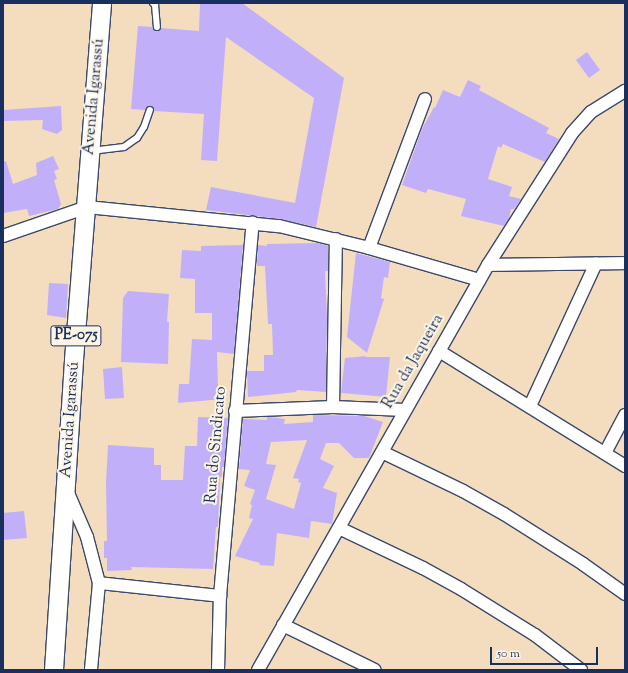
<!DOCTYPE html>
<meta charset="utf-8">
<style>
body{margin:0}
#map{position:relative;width:628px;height:673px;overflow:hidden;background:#f3ddbe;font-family:"Sorts Mill Goudy",serif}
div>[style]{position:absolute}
.building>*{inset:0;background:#c1b0f9}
.roads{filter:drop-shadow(1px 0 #3b496c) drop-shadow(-1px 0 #3b496c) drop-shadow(0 1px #3b496c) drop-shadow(0 -1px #3b496c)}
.service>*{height:6px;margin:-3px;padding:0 3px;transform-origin:3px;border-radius:3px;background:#fff}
.minor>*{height:12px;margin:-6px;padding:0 6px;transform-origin:6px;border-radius:6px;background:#fff}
.primary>*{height:18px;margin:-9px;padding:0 9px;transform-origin:9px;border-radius:9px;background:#fff}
span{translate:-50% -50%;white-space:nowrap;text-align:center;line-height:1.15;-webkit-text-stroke:4px #fcf5e5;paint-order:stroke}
.shield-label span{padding:1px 3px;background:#fcf5e5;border:1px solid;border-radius:3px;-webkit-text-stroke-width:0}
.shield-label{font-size:15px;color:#1b2f5e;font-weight:700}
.street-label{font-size:16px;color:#1b2f5e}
.frame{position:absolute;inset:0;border:4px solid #1b2f5e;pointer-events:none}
.scale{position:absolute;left:490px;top:647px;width:108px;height:18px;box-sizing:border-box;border:2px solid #1b2f5e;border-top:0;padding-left:5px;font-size:12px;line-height:14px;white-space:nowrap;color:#1b2f5e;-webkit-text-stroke:3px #fcf5e5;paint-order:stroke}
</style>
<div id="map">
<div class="building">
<i style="clip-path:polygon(200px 3px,242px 3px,344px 78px,316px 227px,280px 219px,206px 210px,211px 187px,295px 203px,314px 98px,226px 37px,217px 161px,201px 160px,204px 114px,154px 111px,153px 107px,150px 106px,145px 110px,131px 109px,138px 26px,152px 27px,157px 31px,161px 28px,199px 31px)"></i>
<i style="clip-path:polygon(587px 52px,600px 70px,589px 78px,576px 60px)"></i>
<i style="clip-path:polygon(468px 80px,481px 86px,479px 90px,549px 128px,546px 133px,559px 139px,545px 162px,503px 144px,501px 148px,498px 146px,488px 179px,512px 187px,509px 196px,521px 199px,514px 209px,511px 209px,509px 218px,504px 226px,461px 216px,466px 199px,428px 189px,426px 193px,402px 185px,422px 129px,434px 107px,435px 108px,443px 90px,460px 97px)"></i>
<i style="clip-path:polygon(61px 106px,62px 130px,57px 134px,42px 129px,43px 120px,3px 121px,3px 110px)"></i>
<i style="clip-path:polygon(53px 156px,59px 169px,54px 171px,57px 179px,54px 180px,61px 204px,58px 209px,29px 216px,27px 209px,3px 213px,3px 162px,6px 161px,13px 184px,37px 175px,36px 163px)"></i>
<i style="clip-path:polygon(318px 243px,328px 246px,328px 271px,325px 271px,327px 319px,326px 392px,297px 390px,296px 392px,248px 397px,247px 371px,264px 371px,264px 355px,273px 355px,272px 324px,268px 324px,265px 266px,257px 266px,258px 245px,267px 246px,267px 244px)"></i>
<i style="clip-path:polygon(243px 245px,234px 354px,217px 352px,218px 386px,223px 386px,223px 399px,178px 403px,179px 384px,189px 384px,192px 339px,212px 340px,212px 313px,195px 313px,195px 279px,180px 278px,182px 250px,201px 251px,201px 246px)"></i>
<i style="clip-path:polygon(356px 253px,390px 262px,388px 278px,384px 277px,381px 298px,384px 299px,367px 353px,347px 337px)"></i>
<i style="clip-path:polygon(49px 283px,68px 284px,66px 318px,47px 315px)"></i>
<i style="clip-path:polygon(128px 291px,169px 294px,167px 322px,169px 322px,168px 364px,121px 362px,123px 298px)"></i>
<i style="clip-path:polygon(366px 356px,365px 357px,390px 357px,386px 397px,341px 393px,345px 358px)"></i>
<i style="clip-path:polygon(122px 367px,124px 398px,105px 399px,103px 369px)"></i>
<i style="clip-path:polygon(evenodd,313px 415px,364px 416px,383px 422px,369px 458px,354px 458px,339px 443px,326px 443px,320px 459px,334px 466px,323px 488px,337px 493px,332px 524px,311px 521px,309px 538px,277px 533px,274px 566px,259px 565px,260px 563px,235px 556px,253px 519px,249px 518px,252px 505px,250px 504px,255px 490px,244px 486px,250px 470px,239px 469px,243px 419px,267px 420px,267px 417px,269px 417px,285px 419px,284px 424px,313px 422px,313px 415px,307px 440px,293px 478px,299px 479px,298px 482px,301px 483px,294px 509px,266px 499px,276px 465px,266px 464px,271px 442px,307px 440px)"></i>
<i style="clip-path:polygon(198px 417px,228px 418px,224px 467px,222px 467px,222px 477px,220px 477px,218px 527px,216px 527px,213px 569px,131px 567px,132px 570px,107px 571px,107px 558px,104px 558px,104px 541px,107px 541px,106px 483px,108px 445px,154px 448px,154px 465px,161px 465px,161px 480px,183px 480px,185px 446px,197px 446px)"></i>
<i style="clip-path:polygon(24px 511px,27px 538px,3px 540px,3px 513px)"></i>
</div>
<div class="roads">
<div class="service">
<i style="left:153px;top:3px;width:3px;rotate:45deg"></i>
<i style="left:155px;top:5px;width:22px;rotate:85deg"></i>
<i style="left:91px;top:151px;width:33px;rotate:-7deg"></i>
<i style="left:124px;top:147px;width:16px;rotate:-35deg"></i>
<i style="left:137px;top:138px;width:13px;rotate:-58deg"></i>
<i style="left:144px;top:127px;width:18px;rotate:-71deg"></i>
</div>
<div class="minor">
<i style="left:3px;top:236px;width:89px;rotate:-19deg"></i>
<i style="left:87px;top:207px;width:193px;rotate:5.7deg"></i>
<i style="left:279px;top:226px;width:93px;rotate:13.7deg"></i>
<i style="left:369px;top:248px;width:115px;rotate:16.2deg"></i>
<i style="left:369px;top:248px;width:159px;rotate:-69.4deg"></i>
<i style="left:488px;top:265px;width:137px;rotate:-0.8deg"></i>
<i style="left:439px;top:351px;width:219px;rotate:31.7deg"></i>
<i style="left:530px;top:406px;width:157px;rotate:-65.2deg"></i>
<i style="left:333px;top:407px;width:168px;rotate:-89deg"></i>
<i style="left:235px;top:411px;width:98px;rotate:-2.3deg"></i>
<i style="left:333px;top:407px;width:72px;rotate:2.4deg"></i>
<i style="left:382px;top:452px;width:90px;rotate:25.7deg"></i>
<i style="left:463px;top:491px;width:47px;rotate:29.3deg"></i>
<i style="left:504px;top:514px;width:93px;rotate:32.3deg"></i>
<i style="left:583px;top:564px;width:52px;rotate:35.5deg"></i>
<i style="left:605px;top:453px;width:43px;rotate:-62.2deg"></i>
<i style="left:68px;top:493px;width:48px;rotate:66.6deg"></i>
<i style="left:87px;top:537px;width:48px;rotate:75.4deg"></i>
<i style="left:99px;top:583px;width:87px;rotate:95.3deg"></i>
<i style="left:339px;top:528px;width:93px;rotate:25.5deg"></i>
<i style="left:423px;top:568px;width:43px;rotate:28.9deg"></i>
<i style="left:461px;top:589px;width:87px;rotate:31.9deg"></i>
<i style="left:535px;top:635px;width:58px;rotate:37.3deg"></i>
<i style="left:99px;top:583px;width:122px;rotate:6.1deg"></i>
<i style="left:283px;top:625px;width:102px;rotate:26.1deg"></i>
<i style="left:218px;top:670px;width:74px;rotate:-88.5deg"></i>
<i style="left:220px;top:596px;width:375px;rotate:-85deg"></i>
<i style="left:258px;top:670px;width:466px;rotate:-60.4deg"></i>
<i style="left:488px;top:265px;width:156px;rotate:-57.5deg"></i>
<i style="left:572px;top:133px;width:28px;rotate:-48deg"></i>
<i style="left:591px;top:112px;width:40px;rotate:-32deg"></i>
</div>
<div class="primary">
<i style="left:54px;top:670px;width:311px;rotate:-86.3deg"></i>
<i style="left:74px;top:360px;width:358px;rotate:-85.5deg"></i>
</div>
</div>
<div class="shield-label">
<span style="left:76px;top:336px">PE-075</span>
</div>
<div class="street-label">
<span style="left:95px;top:97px;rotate:-85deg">Avenida Igarassú</span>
<span style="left:414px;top:362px;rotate:-60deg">Rua da Jaqueira</span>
<span style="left:71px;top:420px;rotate:-86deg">Avenida Igarassú</span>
<span style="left:217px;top:445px;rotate:-85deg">Rua do Sindicato</span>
</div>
<div class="frame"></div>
<div class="scale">50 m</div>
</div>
